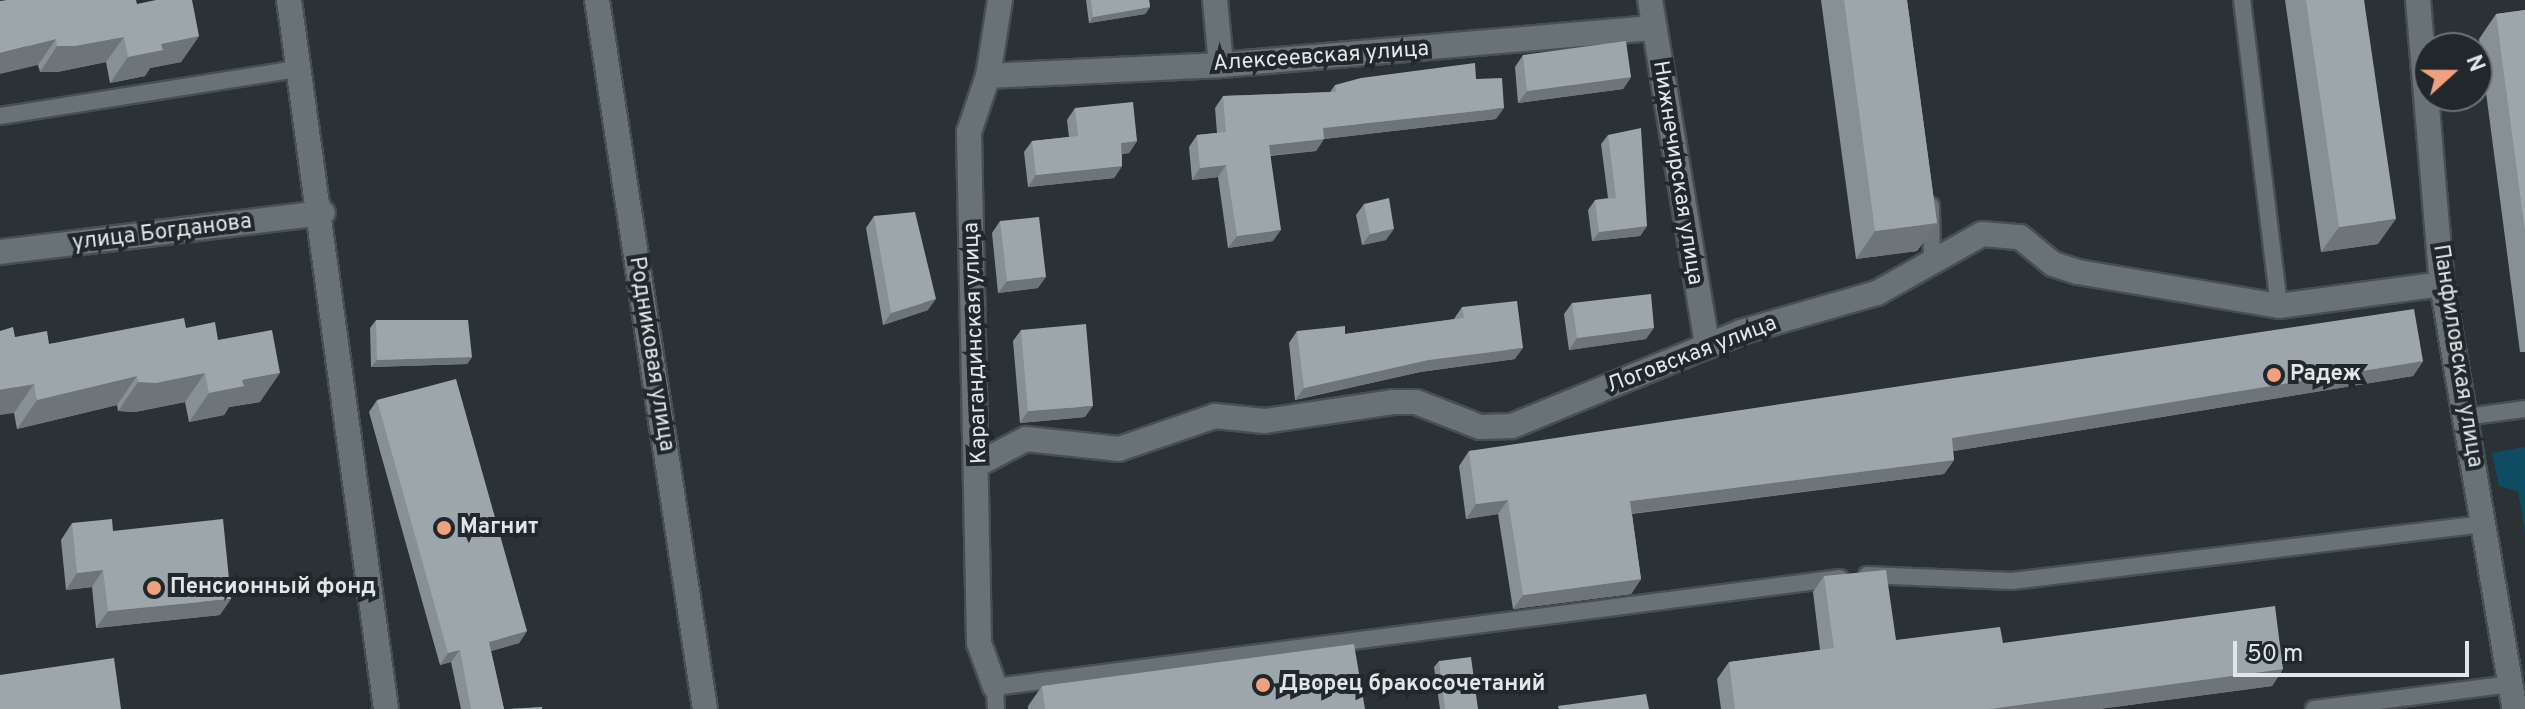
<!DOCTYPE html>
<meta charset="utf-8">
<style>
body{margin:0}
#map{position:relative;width:2525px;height:709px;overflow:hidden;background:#2a3235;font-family:Overpass,sans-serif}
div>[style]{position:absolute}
.green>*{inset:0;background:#0e4d61}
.roads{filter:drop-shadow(2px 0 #484f52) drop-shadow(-2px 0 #484f52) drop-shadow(0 2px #484f52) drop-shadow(0 -2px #484f52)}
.service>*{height:16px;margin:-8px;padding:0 8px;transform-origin:8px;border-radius:8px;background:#697276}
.minor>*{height:24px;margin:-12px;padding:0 12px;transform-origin:12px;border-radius:12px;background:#697276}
.tertiary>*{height:24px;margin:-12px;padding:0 12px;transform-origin:12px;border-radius:12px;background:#697276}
.secondary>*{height:24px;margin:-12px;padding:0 12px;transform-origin:12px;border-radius:12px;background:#697276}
.wall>*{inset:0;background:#879093}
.shaded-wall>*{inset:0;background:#6e7578}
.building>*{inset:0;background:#9da7ab}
.dots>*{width:22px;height:22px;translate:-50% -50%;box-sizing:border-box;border:4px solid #20282b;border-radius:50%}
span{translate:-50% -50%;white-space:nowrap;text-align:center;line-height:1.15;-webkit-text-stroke:8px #20282b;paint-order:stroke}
.street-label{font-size:22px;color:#e1e6e8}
.poi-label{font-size:22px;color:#e1e6e8;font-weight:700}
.left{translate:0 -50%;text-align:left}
.north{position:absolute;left:2413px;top:32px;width:80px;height:80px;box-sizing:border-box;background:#20282b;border:2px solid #6d7477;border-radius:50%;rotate:69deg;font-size:22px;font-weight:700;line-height:32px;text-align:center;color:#e1e6e8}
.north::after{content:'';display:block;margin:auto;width:28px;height:36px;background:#f1a17d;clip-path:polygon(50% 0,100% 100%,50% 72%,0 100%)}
.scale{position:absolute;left:2233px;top:641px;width:236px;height:36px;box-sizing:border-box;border:4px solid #e1e6e8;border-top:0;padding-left:10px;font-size:24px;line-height:28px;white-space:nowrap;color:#e1e6e8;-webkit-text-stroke:6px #20282b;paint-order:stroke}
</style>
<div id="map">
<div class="green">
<i style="clip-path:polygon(2525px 447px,2525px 533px,2518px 491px,2499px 486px,2492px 453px)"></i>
</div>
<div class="roads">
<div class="service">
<i style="left:2242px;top:0;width:308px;rotate:83.1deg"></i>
<i style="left:0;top:116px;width:302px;rotate:-9deg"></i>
<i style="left:1931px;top:206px;width:58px;rotate:89deg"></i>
<i style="left:2465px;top:417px;width:61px;rotate:-7.6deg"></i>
<i style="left:1867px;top:575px;width:145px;rotate:2.4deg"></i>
<i style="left:2012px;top:581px;width:475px;rotate:-6.9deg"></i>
<i style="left:996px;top:709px;width:22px;rotate:-93deg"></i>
<i style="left:995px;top:687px;width:852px;rotate:-7.35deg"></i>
<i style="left:2314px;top:709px;width:199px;rotate:-7.2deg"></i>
</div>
<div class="minor">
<i style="left:1215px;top:0;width:65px;rotate:84.7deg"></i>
<i style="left:1650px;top:0;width:351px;rotate:80.6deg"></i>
<i style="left:2418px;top:0;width:285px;rotate:85.2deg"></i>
<i style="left:2442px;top:284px;width:431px;rotate:80.3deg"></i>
<i style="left:988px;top:76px;width:233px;rotate:-2.7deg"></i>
<i style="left:1221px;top:65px;width:435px;rotate:-4.9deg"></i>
<i style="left:0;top:252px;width:325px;rotate:-6.9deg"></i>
<i style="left:980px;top:463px;width:52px;rotate:-27.6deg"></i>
<i style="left:1026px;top:439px;width:94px;rotate:6.1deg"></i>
<i style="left:1119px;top:449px;width:102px;rotate:-19deg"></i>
<i style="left:1215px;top:416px;width:50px;rotate:5.7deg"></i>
<i style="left:1265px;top:421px;width:129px;rotate:-8.4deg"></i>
<i style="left:1393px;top:402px;width:23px"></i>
<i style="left:1416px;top:402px;width:69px;rotate:21.3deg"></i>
<i style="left:1480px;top:427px;width:32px;rotate:-2deg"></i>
<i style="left:1512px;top:426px;width:248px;rotate:-22.3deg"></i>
<i style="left:1741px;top:332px;width:141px;rotate:-16deg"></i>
<i style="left:1877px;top:293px;width:120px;rotate:-29.3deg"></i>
<i style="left:1982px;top:234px;width:38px;rotate:5deg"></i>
<i style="left:2020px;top:237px;width:43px;rotate:39.3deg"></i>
<i style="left:2053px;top:264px;width:26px;rotate:18deg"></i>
<i style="left:2078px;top:272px;width:204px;rotate:9.6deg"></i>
<i style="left:2279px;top:306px;width:164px;rotate:-7.7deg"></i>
<i style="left:995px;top:687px;width:47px;rotate:-110deg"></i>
<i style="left:979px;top:643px;width:511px;rotate:-91.12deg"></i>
<i style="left:969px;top:132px;width:59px;rotate:-71.3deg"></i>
<i style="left:988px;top:76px;width:77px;rotate:-81deg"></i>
</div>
<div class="tertiary">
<i style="left:289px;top:0;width:716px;rotate:82.21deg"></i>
</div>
<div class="secondary">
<i style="left:597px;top:0;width:717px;rotate:81.34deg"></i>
</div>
</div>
<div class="wall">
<i style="clip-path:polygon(1086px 0,1149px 0,1150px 7px,1145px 14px,1089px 23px)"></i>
<i style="clip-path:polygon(1821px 0,1907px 0,1937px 223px,1917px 251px,1856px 259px)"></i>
<i style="clip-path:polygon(2285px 0,2364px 0,2378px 244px,2321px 252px)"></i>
<i style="clip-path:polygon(0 1px,137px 4px,199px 36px,181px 62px,150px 68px,145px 76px,110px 83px,106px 62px,57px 72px,40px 72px,38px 65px)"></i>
<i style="clip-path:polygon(2525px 10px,2525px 352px,2520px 352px,2479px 39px,2496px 14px)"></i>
<i style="clip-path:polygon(1523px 55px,1631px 77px,1623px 89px,1518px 103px,1515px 67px)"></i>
<i style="clip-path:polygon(1476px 79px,1496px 119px,1324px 139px,1316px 151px,1270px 156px,1273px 241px,1228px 248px,1218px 177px,1192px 180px,1189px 147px,1197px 135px,1217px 133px,1215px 108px,1223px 96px,1330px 92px,1335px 85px)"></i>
<i style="clip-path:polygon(1075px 108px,1137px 141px,1129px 153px,1122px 154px,1122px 166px,1114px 178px,1028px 187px,1024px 152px,1032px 141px,1069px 137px,1067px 120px)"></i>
<i style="clip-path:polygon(1608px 135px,1647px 226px,1640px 236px,1592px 241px,1588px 210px,1595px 200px,1608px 198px,1601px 144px)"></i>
<i style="clip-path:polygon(1364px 204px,1386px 240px,1362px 245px,1356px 215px)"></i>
<i style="clip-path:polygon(874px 216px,928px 310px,883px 325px,866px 228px)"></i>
<i style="clip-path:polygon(1000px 221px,1038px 288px,998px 293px,992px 233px)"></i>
<i style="clip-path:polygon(1572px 303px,1646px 339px,1569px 350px,1564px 314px)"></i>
<i style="clip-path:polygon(1462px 307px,1515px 359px,1420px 372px,1295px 400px,1289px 343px,1297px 331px,1345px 334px,1454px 319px)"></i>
<i style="clip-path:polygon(376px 320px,472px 357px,467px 364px,371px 367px,370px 328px)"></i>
<i style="clip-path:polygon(186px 328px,218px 340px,260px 402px,229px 407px,224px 415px,189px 422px,185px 402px,135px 412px,118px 411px,117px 405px,17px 429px,14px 413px,15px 337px,49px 344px)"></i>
<i style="clip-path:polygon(1021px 330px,1085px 417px,1020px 423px,1013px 341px)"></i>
<i style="clip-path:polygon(2423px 361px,2413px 376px,1953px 451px,1954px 460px,1944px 474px,1632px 514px,1641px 579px,1631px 594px,1513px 609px,1498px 514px,1466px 519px,1459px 466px,1469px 451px)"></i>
<i style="clip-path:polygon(377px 400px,527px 631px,519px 643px,491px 651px,504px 709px,461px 709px,451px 662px,440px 665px,369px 412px)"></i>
<i style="clip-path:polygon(72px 523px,113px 531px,220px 615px,96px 628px,92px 587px,66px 590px,61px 540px)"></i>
<i style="clip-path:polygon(1824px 576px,1896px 640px,2003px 643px,2283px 669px,2272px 686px,2099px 709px,1721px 709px,1717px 679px,1729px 662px,1820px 650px,1813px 592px)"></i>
<i style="clip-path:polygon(1439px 661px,1478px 709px,1440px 709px,1434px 667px)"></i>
<i style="clip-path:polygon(1042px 686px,1365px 709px,1028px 709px,1028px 706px)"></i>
</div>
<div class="shaded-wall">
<i style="clip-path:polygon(1150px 7px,1145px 14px,1089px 23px,1093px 17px)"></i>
<i style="clip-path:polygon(199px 36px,181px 62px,150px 68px,145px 76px,110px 83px,128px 57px,161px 44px)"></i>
<i style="clip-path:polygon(124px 37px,106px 62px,57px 72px,40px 72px,57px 46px)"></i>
<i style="clip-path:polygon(56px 39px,38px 65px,0 74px,0 53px)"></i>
<i style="clip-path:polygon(1631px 77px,1623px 89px,1518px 103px,1527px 91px)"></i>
<i style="clip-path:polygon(1504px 108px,1496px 119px,1315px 140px,1323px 128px)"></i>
<i style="clip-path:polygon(1324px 139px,1316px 151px,1261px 156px,1269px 145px)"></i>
<i style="clip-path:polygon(1137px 141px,1129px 153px,1113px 155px,1121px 143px)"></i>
<i style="clip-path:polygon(1226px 165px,1218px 177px,1192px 180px,1200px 168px)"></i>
<i style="clip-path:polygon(1122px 166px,1114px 178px,1028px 187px,1036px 175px)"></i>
<i style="clip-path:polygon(2396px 219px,2378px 244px,2321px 252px,2339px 227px)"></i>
<i style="clip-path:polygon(1937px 223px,1917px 251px,1856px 259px,1875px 231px)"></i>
<i style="clip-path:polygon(1647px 226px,1640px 236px,1592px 241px,1599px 232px)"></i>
<i style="clip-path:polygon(1394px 229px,1386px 240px,1362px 245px,1370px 234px)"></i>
<i style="clip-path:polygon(1281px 230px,1273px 241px,1228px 248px,1237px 236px)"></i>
<i style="clip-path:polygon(1046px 277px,1038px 288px,998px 293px,1007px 281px)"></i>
<i style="clip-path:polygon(936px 299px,928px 310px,883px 325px,891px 313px)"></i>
<i style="clip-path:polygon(1654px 328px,1646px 339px,1569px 350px,1577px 338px)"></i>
<i style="clip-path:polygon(1523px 348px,1515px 359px,1420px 372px,1295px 400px,1304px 388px,1428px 360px)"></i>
<i style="clip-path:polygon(472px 357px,467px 364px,371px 367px,377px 360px)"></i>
<i style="clip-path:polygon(2423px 361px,2413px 376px,1942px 453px,1952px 438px)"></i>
<i style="clip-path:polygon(205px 373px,185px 402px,135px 412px,118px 411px,138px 382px)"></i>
<i style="clip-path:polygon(280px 373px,260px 402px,229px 407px,224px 415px,189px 422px,209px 393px,242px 380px)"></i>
<i style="clip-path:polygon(137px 376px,117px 405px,17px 429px,37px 400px)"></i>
<i style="clip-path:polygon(34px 384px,14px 413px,0 415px,0 390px)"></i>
<i style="clip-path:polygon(1093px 406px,1085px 417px,1020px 423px,1028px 411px)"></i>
<i style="clip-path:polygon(1954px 460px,1944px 474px,1620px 515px,1630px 501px)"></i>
<i style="clip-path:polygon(1508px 500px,1498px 514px,1466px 519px,1476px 504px)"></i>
<i style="clip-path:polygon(103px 570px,92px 587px,66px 590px,77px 573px)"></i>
<i style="clip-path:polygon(1641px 579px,1631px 594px,1513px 609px,1523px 595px)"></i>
<i style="clip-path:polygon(231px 599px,220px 615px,96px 628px,108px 611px)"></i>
<i style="clip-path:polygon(527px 631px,519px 643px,481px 654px,489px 642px)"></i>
<i style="clip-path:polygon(460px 650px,451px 662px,440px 665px,448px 653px)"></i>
<i style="clip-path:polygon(2283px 669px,2272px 686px,2099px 709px,1989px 709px)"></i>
</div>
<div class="building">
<i style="clip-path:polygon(7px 0,136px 0,137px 4px,156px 0,192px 0,199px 36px,161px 44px,163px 50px,128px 57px,124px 37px,75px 46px,57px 46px,56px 39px,0 53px,0 1px)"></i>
<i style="clip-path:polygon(1091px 0,1149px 0,1150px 7px,1093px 17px)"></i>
<i style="clip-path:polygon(1844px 0,1907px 0,1937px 223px,1875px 231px)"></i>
<i style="clip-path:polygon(2306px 0,2364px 0,2396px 219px,2339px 227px)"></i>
<i style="clip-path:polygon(2525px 10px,2525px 231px,2496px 14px)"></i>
<i style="clip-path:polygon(1626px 41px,1631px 77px,1527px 91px,1523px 55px)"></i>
<i style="clip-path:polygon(1475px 63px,1476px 79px,1502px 78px,1504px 108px,1323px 128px,1324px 139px,1269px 145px,1281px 230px,1237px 236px,1226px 165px,1200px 168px,1197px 135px,1226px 132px,1223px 96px,1336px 92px,1335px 85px,1361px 78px)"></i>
<i style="clip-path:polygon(1133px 102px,1137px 141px,1121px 143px,1122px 166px,1036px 175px,1032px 141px,1078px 136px,1075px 108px)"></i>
<i style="clip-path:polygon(1641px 128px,1647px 226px,1599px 232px,1595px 200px,1616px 198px,1608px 135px)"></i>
<i style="clip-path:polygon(1389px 198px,1394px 229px,1370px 234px,1364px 204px)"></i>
<i style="clip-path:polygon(915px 212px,936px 299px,891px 313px,874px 216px)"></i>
<i style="clip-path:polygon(1039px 217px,1046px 277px,1007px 281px,1000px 221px)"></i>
<i style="clip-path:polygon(1651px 294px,1654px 328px,1577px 338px,1572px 303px)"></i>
<i style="clip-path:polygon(1517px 301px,1523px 348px,1428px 360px,1304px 388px,1297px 331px,1345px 326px,1345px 334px,1464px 318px,1462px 307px)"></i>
<i style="clip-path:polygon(2414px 309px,2423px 361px,1952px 438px,1954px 460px,1630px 501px,1641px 579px,1523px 595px,1508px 500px,1476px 504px,1469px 451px)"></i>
<i style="clip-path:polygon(184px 318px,186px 328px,215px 322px,218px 340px,272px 330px,280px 373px,242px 380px,244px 386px,209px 393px,205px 373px,156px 383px,138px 382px,137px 376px,37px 400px,34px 384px,0 390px,0 331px,13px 327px,15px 337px,47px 331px,49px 344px)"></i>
<i style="clip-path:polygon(376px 320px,468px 320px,472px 357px,377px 360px)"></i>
<i style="clip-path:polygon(1086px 324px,1093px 406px,1028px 411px,1021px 330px)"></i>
<i style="clip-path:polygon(456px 379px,527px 631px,489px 642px,504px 709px,471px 709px,460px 650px,448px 653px,377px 400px)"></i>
<i style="clip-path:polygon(112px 519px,113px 531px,223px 519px,231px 599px,108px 611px,103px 570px,77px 573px,72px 523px)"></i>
<i style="clip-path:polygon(1886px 570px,1896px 640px,2000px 627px,2003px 643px,2275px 606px,2283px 669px,1989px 709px,1735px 709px,1729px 662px,1834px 648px,1824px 576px)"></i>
<i style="clip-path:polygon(1354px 644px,1365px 709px,1045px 709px,1042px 686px)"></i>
<i style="clip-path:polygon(1471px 657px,1478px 709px,1445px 709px,1439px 661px)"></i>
<i style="clip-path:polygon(114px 658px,121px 709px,0 709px,0 675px)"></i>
<i style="clip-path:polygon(1646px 694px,1649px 709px,1559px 709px,1558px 706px)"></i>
<i style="clip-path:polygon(542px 707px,542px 709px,507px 709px)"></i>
</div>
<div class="dots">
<i style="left:2274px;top:375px;background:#f1a17d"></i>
<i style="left:444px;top:528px;background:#f1a17d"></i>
<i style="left:154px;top:588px;background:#f1a17d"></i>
<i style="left:1263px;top:685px;background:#f1a17d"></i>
</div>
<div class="street-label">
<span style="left:1321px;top:57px;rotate:-4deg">Алексеевская улица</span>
<span style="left:1677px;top:173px;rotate:81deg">Нижнечирская улица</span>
<span style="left:162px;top:233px;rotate:-7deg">улица Богданова</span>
<span style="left:976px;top:343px;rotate:-92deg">Карагандинская улица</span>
<span style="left:651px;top:354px;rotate:81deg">Родниковая улица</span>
<span style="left:1692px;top:355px;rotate:-21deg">Логовская улица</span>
<span style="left:2457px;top:356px;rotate:81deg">Панфиловская улица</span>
</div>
<div class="poi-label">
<span class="left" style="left:2290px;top:375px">Радеж</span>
<span class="left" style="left:460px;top:528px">Магнит</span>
<span class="left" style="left:170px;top:588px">Пенсионный фонд</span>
<span class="left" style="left:1279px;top:685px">Дворец бракосочетаний</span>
</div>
<div class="north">N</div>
<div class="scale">50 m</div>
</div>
